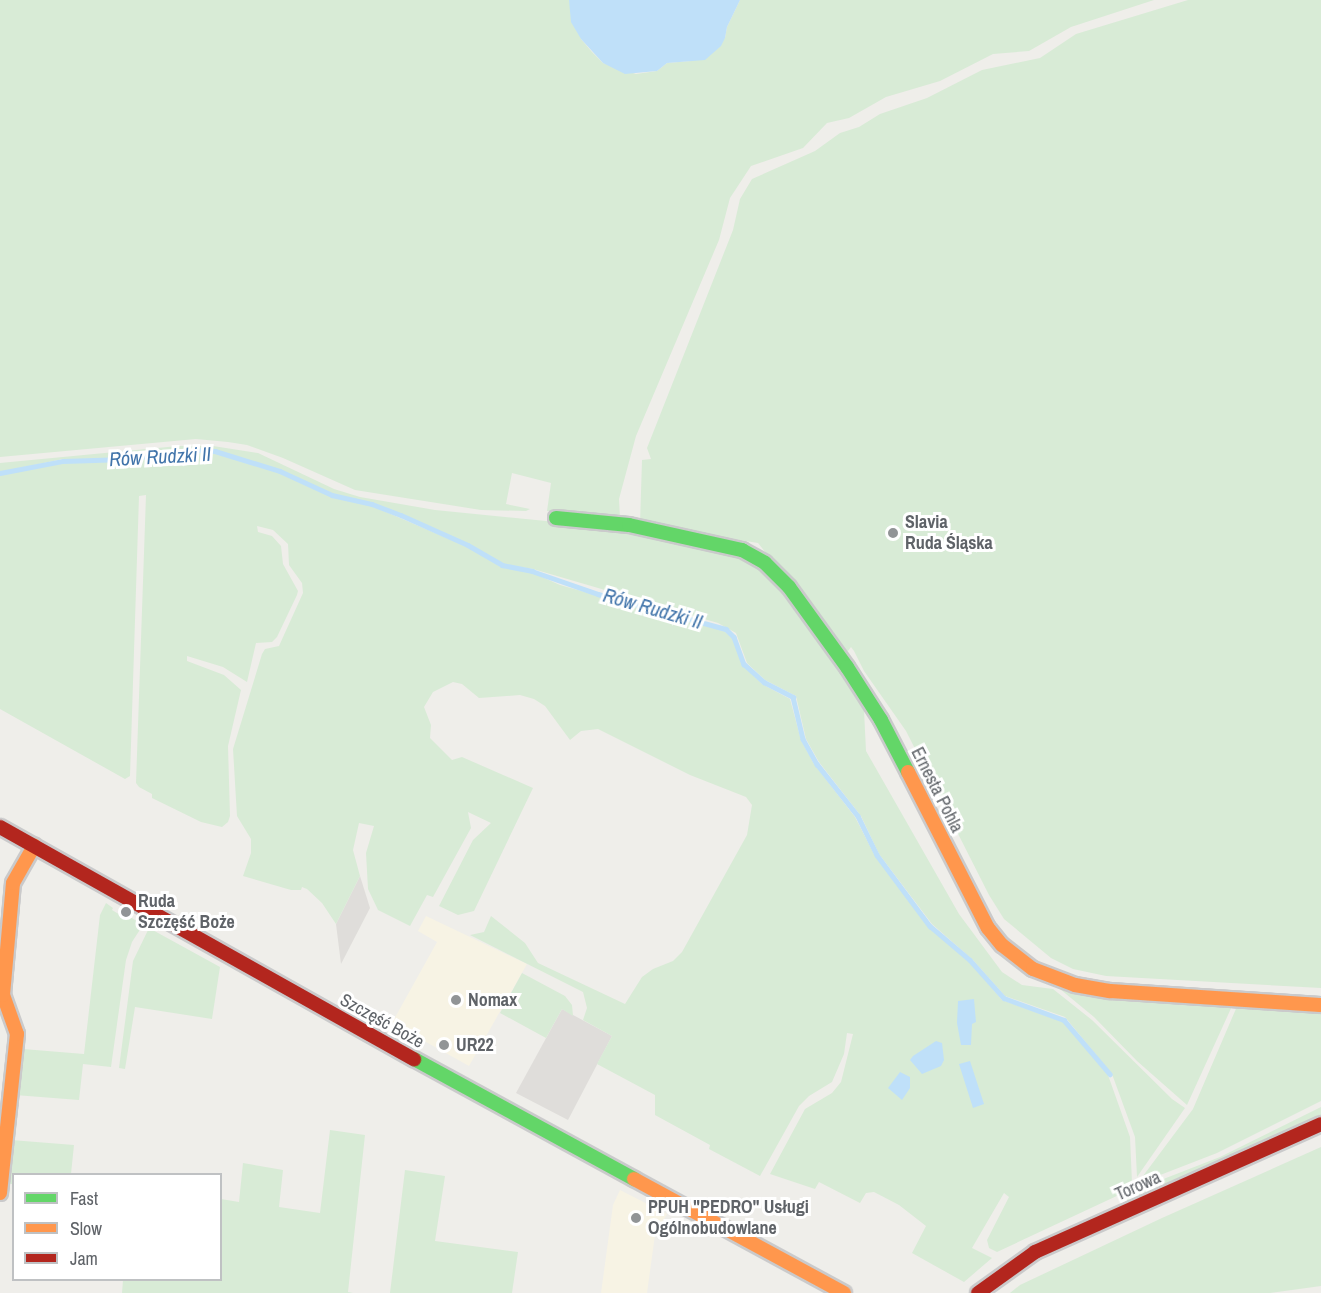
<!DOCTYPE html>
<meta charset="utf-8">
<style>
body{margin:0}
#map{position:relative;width:1321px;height:1293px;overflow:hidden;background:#efeeea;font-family:"Archivo Narrow",sans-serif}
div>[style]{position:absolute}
.commercial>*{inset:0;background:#f7f3e4}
.industrial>*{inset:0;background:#dfddda}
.green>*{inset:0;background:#d8ebd6}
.water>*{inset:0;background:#bfe0f9}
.stream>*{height:4.5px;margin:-2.25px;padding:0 2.25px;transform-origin:2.25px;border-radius:2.25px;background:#bfe0f9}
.roads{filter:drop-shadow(2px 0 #cacacb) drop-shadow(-2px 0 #cacacb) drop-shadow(0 2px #cacacb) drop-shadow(0 -2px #cacacb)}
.fast>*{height:14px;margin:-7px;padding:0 7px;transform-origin:7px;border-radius:7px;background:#63d668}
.slow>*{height:14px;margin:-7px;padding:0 7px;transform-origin:7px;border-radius:7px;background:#ff974d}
.jam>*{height:14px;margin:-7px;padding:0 7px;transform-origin:7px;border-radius:7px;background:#b3261e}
.dots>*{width:16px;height:16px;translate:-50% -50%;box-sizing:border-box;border:3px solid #fff;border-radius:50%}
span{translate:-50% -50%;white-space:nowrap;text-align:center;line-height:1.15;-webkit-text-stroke:6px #fff;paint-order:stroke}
.poi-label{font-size:18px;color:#5f6368;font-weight:700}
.left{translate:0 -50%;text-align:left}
.street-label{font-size:18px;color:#5f6368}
.water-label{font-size:20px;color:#4174aa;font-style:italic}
.legend{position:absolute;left:12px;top:1173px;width:210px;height:108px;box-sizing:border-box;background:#fff;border:2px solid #bfc1c3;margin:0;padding:8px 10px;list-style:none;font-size:18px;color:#5f6368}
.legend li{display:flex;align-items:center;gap:12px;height:30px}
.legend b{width:30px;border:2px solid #bfc1c3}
</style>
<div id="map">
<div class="commercial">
<i style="clip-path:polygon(426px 916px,527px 964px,469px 1066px,392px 1023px,437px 942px,418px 931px)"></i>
<i style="clip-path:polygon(620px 1190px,667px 1214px,655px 1235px,647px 1293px,601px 1293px,613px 1205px)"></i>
</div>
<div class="industrial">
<i style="clip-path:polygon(360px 876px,370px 908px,341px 964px,336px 924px)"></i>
<i style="clip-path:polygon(562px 1009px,612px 1036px,568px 1120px,516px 1093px)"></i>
</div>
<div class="green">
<i style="clip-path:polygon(0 0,569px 0,581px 39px,592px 52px,603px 63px,636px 74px,657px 71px,667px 63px,691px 61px,725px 38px,727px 27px,740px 0,1154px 0,1071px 27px,1029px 51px,993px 54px,940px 81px,886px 97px,849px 118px,827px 123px,803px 148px,751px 166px,730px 198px,719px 240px,636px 436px,619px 499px,620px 518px,547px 511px,551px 483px,512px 473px,506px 504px,530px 509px,526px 511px,481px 510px,355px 490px,283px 458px,247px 445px,228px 442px,196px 439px,0 457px)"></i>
<i style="clip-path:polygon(1188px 0,1321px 0,1321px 988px,1106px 976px,1073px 969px,1051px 958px,1004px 919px,989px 895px,906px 731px,864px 671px,854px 651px,851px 647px,848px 651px,843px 650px,758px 543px,640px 524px,642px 460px,651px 459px,647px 448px,733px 230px,740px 199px,752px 179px,815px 151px,840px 133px,859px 127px,880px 114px,927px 98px,982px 70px,1040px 58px,1076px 34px)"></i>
<i style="clip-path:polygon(178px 446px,213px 446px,258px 453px,334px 489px,360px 497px,435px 510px,546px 521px,740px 552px,786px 589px,864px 710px,866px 751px,959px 914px,1002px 972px,1022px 985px,1053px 989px,1092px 1020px,1172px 1099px,1185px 1108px,1137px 1177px,1135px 1137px,1112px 1074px,1065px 1017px,1005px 996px,973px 960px,932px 924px,879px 854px,861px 816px,819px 762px,806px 739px,796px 696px,765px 680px,747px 663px,736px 633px,718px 623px,533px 569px,502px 564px,470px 545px,372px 503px,333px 494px,280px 470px,216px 450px,161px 452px,102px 459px,63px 459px,0 472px,0 463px)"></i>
<i style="clip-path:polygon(196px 452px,215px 452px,238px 459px,280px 472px,332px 496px,372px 506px,468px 547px,502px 567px,531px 572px,560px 585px,724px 631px,733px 638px,742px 664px,762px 684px,790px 699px,801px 740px,814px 764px,855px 817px,874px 854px,928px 926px,969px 961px,1002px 1000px,1063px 1022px,1108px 1075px,1130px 1137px,1132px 1183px,1121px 1194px,997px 1252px,989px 1248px,987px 1240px,1009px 1197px,1004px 1193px,972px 1248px,992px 1258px,964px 1282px,912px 1253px,926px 1226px,899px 1205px,874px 1192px,866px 1193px,860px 1203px,819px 1182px,815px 1189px,770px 1174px,805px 1109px,832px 1093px,841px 1082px,853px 1034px,847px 1033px,844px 1054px,832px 1082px,809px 1096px,799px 1106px,760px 1176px,709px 1149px,710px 1145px,655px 1115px,655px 1095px,597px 1064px,612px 1036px,583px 1020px,587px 1008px,583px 992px,470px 935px,484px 932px,491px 916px,525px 943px,538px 963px,625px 1004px,642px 977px,653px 969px,673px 961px,682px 952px,747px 835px,752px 805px,746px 797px,690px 775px,598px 729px,581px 731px,570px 740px,545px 706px,534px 699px,520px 695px,479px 698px,462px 684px,453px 682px,433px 692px,424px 707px,431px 725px,430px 738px,452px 760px,462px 757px,533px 788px,474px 911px,458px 915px,439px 906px,473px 840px,491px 823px,468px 812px,471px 828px,433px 897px,427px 895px,410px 926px,378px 910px,368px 889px,366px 853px,374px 826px,359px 823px,353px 850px,360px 876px,336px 924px,322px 903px,307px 889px,302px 887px,301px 890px,291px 890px,243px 876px,251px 853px,251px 839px,237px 816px,233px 749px,262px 654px,265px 649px,279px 646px,303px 593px,302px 583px,289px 565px,288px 544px,273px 530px,257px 526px,258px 532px,272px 536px,281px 546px,283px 564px,298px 591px,297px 595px,277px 637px,272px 642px,256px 643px,247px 682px,223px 667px,187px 656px,187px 661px,224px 675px,241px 690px,228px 746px,230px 816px,228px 822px,222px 827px,201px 822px,152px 798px,152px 794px,139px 787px,136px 783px,146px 495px,139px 496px,130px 776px,125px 779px,0 709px,0 475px,63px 462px,102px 462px)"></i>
<i style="clip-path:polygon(106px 903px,113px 908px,112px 910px,122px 916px,124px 913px,143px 925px,132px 942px,126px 960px,111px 1067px,83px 1064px,79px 1100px,15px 1095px,23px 1049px,84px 1054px,100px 915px)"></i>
<i style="clip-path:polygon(149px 928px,220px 967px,212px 1019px,135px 1007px,125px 1069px,119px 1068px,133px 961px)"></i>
<i style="clip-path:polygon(522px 973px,565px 996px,572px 1005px,573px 1016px,562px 1009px,546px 1038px,500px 1013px)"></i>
<i style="clip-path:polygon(1060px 989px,1233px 1004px,1187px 1105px,1137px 1061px,1094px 1017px)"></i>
<i style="clip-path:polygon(1238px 1004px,1321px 1010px,1321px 1101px,1217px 1153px,1137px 1184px,1193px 1109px)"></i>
<i style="clip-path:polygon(1321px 1107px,1321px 1116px,1125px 1202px,1130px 1192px,1220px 1157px)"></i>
<i style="clip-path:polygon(330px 1130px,365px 1135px,348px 1292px,353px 1293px,122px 1293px,123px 1280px,220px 1280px,221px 1199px,239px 1202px,243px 1163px,283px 1170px,279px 1207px,320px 1213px)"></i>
<i style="clip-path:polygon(11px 1140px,74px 1145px,71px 1174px,14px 1174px,13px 1184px,7px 1184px)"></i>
<i style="clip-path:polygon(1321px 1147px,1321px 1286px,1270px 1293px,1010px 1293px,1020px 1285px,1162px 1218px)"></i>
<i style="clip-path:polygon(405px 1170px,445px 1176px,435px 1241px,518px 1252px,512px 1293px,390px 1293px)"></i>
</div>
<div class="water">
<i style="clip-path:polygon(569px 0,740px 0,727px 27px,725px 38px,721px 46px,705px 60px,667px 63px,657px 71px,625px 74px,603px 63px,581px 39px,571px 22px)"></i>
<i style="clip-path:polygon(974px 999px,976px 1022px,972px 1024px,971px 1045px,961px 1045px,957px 1023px,958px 1001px)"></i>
<i style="clip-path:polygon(936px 1041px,942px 1043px,944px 1060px,941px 1066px,922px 1074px,910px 1060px,913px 1056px)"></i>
<i style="clip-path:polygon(970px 1061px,984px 1104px,973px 1108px,959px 1064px)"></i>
<i style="clip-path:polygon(900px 1072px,910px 1077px,910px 1088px,902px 1100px,888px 1088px)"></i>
</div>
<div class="stream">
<i style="left:0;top:473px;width:64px;rotate:-10.8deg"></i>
<i style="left:63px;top:461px;width:62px;rotate:-1.8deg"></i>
<i style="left:125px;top:459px;width:72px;rotate:-7.2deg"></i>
<i style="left:196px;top:450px;width:19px;rotate:3deg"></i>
<i style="left:215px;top:451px;width:68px;rotate:17.1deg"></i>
<i style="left:280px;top:471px;width:57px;rotate:24.8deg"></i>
<i style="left:332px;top:495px;width:41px;rotate:12.7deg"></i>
<i style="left:372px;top:504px;width:31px;rotate:21deg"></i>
<i style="left:401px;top:515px;width:73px;rotate:24.1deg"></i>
<i style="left:468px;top:545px;width:39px;rotate:30deg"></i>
<i style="left:502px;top:565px;width:31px;rotate:11deg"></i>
<i style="left:532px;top:571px;width:70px;rotate:19.2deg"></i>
<i style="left:598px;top:594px;width:133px;rotate:15.3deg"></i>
<i style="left:726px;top:629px;width:11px;rotate:45deg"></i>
<i style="left:734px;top:637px;width:29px;rotate:70deg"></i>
<i style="left:744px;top:664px;width:27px;rotate:42deg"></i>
<i style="left:764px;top:682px;width:33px;rotate:27deg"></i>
<i style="left:793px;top:697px;width:43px;rotate:76.6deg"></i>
<i style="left:803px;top:739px;width:29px;rotate:61deg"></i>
<i style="left:817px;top:764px;width:66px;rotate:51.7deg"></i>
<i style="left:858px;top:816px;width:43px;rotate:64deg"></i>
<i style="left:877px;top:855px;width:89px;rotate:53.3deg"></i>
<i style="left:930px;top:926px;width:52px;rotate:40.4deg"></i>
<i style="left:970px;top:960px;width:51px;rotate:48.2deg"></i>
<i style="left:1004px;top:998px;width:64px;rotate:20.1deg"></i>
<i style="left:1064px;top:1020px;width:71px;rotate:49.6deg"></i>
</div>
<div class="roads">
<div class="fast">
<i style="left:556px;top:518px;width:73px;rotate:5.5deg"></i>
<i style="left:629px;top:525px;width:116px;rotate:12.5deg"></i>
<i style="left:742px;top:550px;width:26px;rotate:29deg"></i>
<i style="left:765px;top:563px;width:34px;rotate:45deg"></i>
<i style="left:789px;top:587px;width:99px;rotate:54.1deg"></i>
<i style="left:847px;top:667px;width:63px;rotate:57.3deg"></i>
<i style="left:881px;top:720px;width:59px;rotate:62.6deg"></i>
<i style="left:414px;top:1059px;width:251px;rotate:28.6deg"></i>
</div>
<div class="slow">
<i style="left:908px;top:772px;width:175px;rotate:62.9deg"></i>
<i style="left:988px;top:928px;width:22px;rotate:51deg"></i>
<i style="left:1002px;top:945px;width:39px;rotate:38deg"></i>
<i style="left:1033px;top:969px;width:45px;rotate:20.9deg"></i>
<i style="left:1075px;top:985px;width:36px;rotate:10deg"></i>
<i style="left:1110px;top:991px;width:211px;rotate:3.8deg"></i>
<i style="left:634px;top:1179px;width:239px;rotate:28.5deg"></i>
<i style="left:0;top:1193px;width:160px;rotate:-83.9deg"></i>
<i style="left:17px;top:1034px;width:41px;rotate:-109.7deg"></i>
<i style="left:3px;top:995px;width:112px;rotate:-84.9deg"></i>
<i style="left:13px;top:883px;width:43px;rotate:-60.4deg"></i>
</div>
<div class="jam">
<i style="left:0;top:827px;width:475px;rotate:29.3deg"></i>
<i style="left:978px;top:1293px;width:70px;rotate:-35.7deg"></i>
<i style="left:1035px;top:1252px;width:313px;rotate:-24.1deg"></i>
</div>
</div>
<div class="dots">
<i style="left:893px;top:533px;background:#919496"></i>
<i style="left:126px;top:912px;background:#919496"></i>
<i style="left:456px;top:1000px;background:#919496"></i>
<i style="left:444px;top:1045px;background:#919496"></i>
<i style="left:636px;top:1218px;background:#919496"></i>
</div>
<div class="poi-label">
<span class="left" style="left:905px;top:533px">Slavia<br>Ruda Śląska</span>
<span class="left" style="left:138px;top:912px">Ruda<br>Szczęść Boże</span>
<span class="left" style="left:468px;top:1000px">Nomax</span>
<span class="left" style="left:456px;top:1045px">UR22</span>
<span class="left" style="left:648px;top:1218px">PPUH "PEDRO" Usługi<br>Ogólnobudowlane</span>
</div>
<div class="street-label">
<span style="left:937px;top:790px;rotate:63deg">Ernesta Pohla</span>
<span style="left:382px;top:1021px;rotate:29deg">Szczęść Boże</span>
<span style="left:1138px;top:1186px;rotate:-24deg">Torowa</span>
</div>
<div class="water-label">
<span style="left:160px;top:456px;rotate:-3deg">Rów Rudzki II</span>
<span style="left:653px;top:608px;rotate:16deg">Rów Rudzki II</span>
</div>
<ul class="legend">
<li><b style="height:8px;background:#63d668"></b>Fast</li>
<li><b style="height:8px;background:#ff974d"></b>Slow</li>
<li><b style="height:8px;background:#b3261e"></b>Jam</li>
</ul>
</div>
